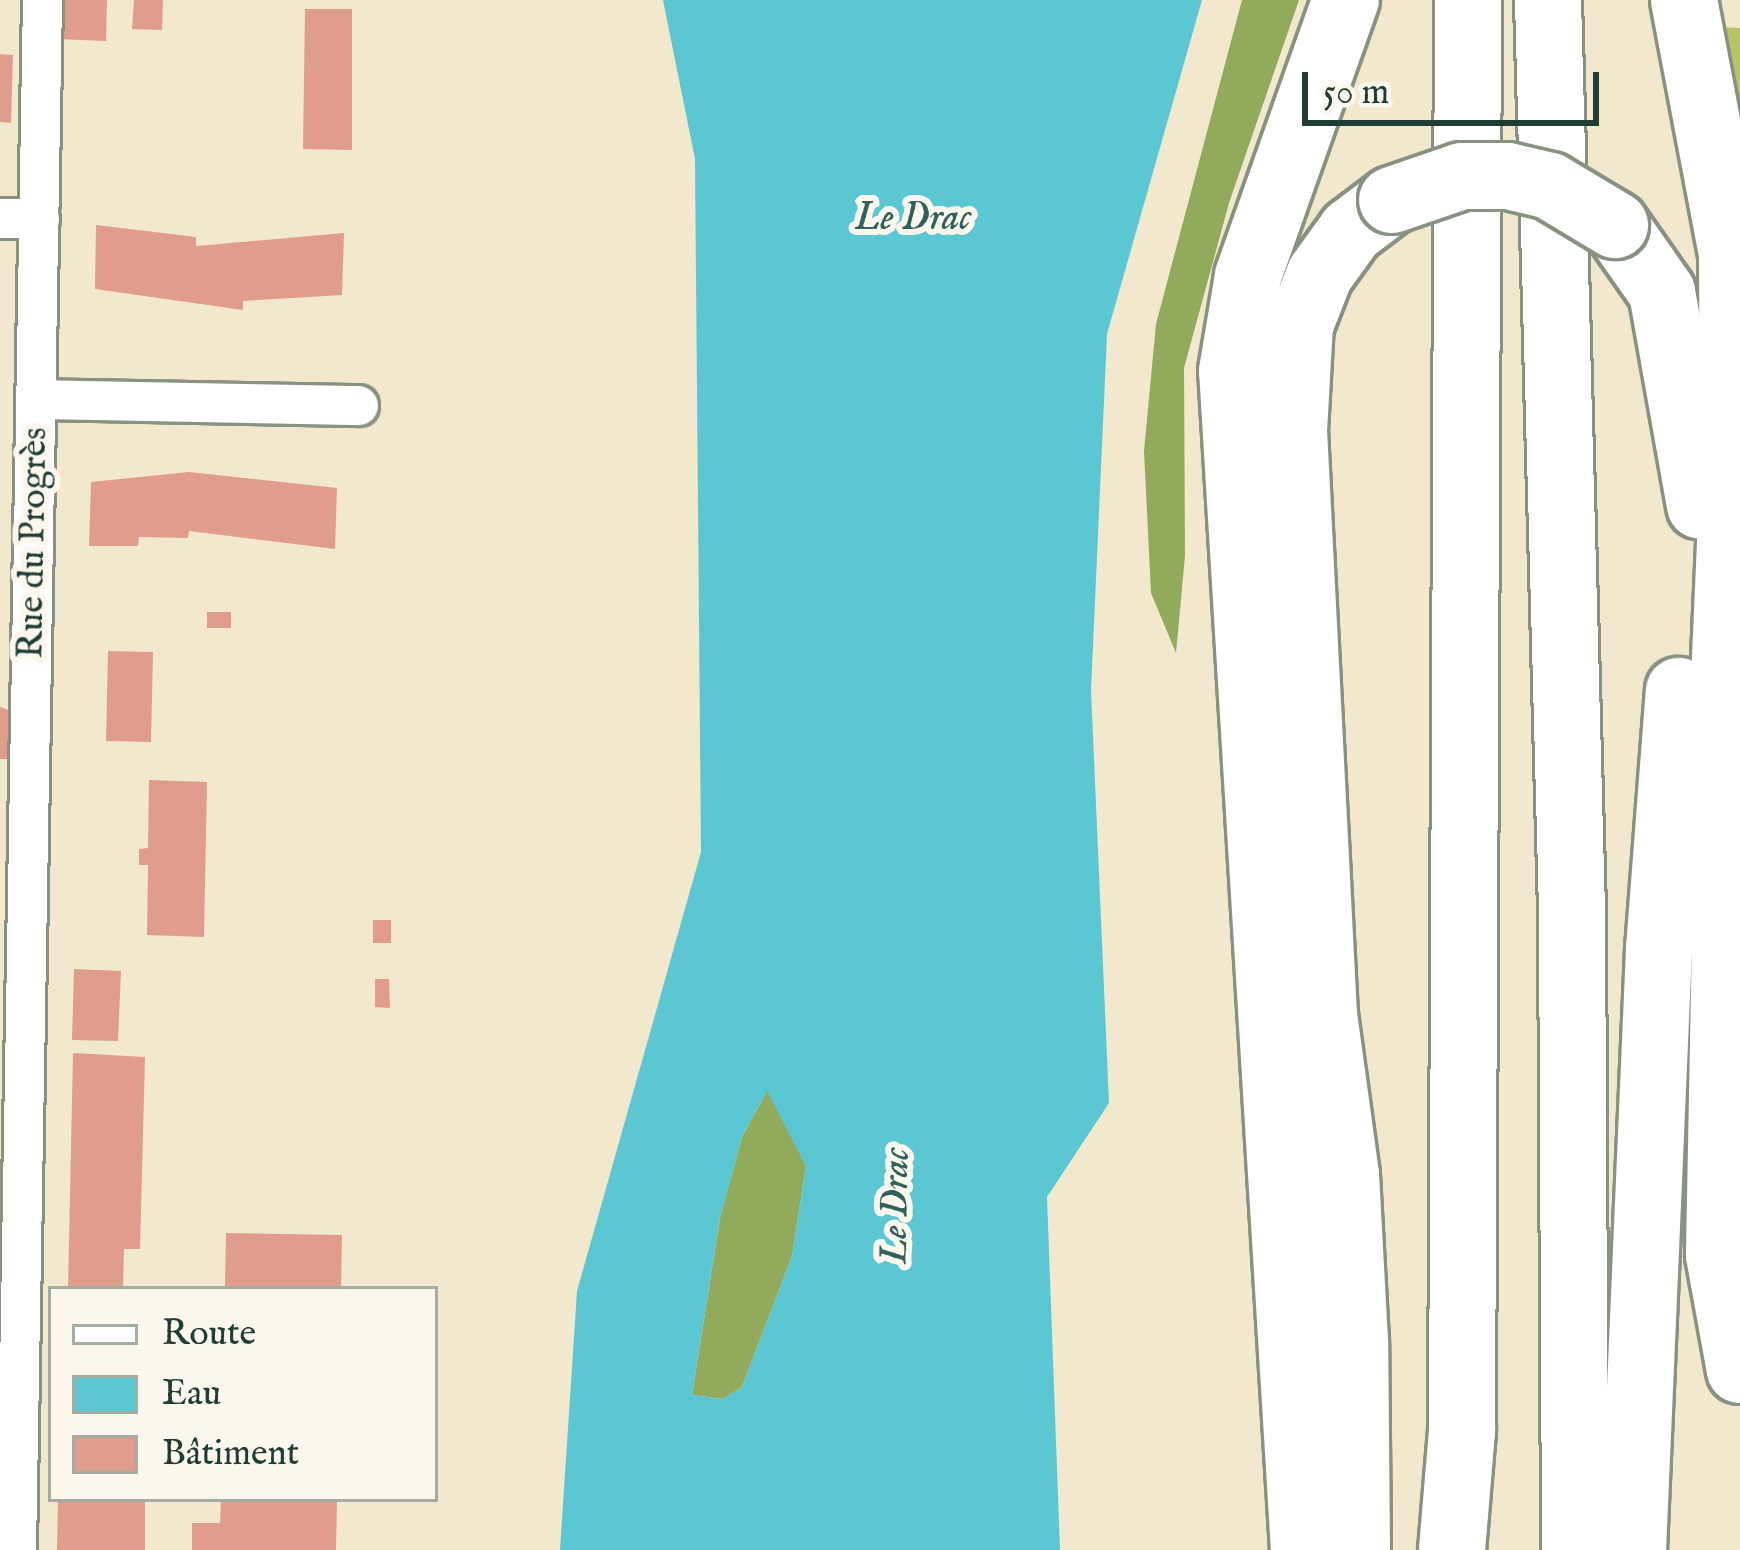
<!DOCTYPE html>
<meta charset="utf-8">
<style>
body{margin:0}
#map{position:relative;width:1740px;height:1550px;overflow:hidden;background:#f1e8cd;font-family:"IM FELL English",serif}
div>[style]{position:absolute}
.green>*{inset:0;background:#b8c466}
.forest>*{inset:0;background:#92aa5b}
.water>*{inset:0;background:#5bc7d3}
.building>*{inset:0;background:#e19d8b}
.roads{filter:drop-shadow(3px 0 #889280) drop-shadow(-3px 0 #889280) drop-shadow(0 3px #889280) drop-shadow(0 -3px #889280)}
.minor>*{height:39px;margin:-19.5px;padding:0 19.5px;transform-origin:19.5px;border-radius:19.5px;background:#fff}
.motorway>*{height:66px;margin:-33px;padding:0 33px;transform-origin:33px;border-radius:33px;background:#fff}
.bridges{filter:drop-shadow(3px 0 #889280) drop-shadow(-3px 0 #889280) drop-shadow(0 3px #889280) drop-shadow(0 -3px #889280)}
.motorway-bridge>*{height:66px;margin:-33px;padding:0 33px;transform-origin:33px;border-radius:33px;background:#fff}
span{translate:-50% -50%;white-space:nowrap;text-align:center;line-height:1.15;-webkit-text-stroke:12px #fbf7ec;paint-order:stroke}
.street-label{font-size:36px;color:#1f3d34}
.water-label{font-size:39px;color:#2e605c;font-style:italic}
.legend{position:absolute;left:48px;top:1286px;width:390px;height:216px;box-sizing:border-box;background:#fbf7ec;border:3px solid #a3ada2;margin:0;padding:15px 21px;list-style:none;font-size:36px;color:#1f3d34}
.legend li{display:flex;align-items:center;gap:24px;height:60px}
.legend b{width:60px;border:3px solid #a3ada2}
.scale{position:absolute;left:1302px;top:72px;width:297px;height:54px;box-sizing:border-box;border:6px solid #1f3d34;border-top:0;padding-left:15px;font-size:36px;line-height:42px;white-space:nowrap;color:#1f3d34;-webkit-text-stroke:9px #fbf7ec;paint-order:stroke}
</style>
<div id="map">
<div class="green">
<i style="clip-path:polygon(1718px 27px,1740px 28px,1740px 154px)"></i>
</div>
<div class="forest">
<i style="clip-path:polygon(1242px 0,1299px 0,1229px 203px,1184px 368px,1185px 556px,1176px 653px,1151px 593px,1144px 451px,1156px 324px)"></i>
<i style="clip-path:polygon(768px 1089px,806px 1166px,792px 1256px,742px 1387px,723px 1399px,692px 1395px,720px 1218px,742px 1137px)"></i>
</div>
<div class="water">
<i style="clip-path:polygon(evenodd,663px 0,1202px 0,1107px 334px,1091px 690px,1109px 1103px,1047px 1197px,1060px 1550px,560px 1550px,577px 1291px,701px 852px,695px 159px,663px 0,767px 1091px,806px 1166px,792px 1256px,742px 1387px,723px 1399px,692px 1395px,720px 1218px,742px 1137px,767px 1091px)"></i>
</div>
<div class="building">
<i style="clip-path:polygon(56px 0,107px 0,106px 41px,56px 39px)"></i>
<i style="clip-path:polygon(134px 0,163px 0,162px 30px,132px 29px)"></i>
<i style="clip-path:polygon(305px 9px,352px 9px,352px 150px,303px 149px)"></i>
<i style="clip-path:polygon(0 54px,13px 55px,11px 123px,0 122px)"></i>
<i style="clip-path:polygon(96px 225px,196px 237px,196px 246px,344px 233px,342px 295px,243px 301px,243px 310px,95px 289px)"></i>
<i style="clip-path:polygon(189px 472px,337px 488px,335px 549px,189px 531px,188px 538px,139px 537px,138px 546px,89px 546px,91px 482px)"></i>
<i style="clip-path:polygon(207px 612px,231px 612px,231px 628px,207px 628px)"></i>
<i style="clip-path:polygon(108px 651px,153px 652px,151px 742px,106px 741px)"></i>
<i style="clip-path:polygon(0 707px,11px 711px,10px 759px,0 759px)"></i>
<i style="clip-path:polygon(149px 780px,207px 782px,204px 937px,147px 935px,148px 865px,139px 865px,139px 849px,148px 848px)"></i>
<i style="clip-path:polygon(373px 920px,391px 920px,391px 943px,373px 943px)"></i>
<i style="clip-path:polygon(74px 969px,121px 971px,118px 1041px,72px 1040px)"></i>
<i style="clip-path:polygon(375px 979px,389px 979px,390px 1008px,375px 1007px)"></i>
<i style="clip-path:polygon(73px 1053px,145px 1057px,140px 1249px,124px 1249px,123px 1289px,68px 1289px)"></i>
<i style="clip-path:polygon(226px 1233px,342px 1235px,341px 1289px,225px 1289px)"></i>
<i style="clip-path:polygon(58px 1499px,145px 1499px,145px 1550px,57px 1550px)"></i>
<i style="clip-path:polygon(221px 1499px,337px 1499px,336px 1550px,192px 1550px,192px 1523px,220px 1523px)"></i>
</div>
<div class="roads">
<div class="minor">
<i style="left:0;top:218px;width:39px;rotate:1deg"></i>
<i style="left:36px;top:399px;width:322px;rotate:1.1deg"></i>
<i style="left:16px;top:1550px;width:1550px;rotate:-89.04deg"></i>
</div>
<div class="motorway">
<i style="left:1548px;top:0;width:910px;rotate:88.49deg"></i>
<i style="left:1572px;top:910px;width:640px;rotate:89.73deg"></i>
<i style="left:1684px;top:0;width:258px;rotate:79.3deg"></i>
<i style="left:1732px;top:253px;width:221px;rotate:89.7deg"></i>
<i style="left:1733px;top:474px;width:368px;rotate:92.5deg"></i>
<i style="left:1717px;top:842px;width:97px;rotate:85.3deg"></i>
<i style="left:1725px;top:939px;width:316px;rotate:91.1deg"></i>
<i style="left:1719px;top:1255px;width:117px;rotate:79.7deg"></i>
<i style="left:1615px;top:225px;width:82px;rotate:55deg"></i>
<i style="left:1662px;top:292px;width:217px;rotate:79.9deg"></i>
<i style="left:1304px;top:1550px;width:1181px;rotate:-93.49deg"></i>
<i style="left:1232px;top:371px;width:96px;rotate:-80.4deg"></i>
<i style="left:1248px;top:276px;width:293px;rotate:-70.5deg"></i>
<i style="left:1357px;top:1550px;width:209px;rotate:-90.5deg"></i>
<i style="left:1355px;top:1341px;width:166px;rotate:-93.1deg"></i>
<i style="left:1346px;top:1175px;width:162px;rotate:-97.8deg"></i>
<i style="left:1324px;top:1015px;width:585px;rotate:-92.94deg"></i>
<i style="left:1294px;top:431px;width:106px;rotate:-86.8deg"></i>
<i style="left:1300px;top:325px;width:55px;rotate:-68.6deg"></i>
<i style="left:1320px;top:274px;width:53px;rotate:-54.2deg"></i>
<i style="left:1351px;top:231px;width:51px;rotate:-37.1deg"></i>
<i style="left:1452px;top:1550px;width:119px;rotate:-85.2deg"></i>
<i style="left:1462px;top:1431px;width:1431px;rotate:-89.76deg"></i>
<i style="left:1633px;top:1550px;width:602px;rotate:-87.52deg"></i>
<i style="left:1659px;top:949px;width:259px;rotate:-85.6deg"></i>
</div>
</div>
<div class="bridges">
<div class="motorway-bridge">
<i style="left:1392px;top:200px;width:74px;rotate:-18.9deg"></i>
<i style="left:1462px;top:176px;width:46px"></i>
<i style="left:1508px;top:176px;width:43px;rotate:13.4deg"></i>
<i style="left:1550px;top:186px;width:76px;rotate:31deg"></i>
</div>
</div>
<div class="street-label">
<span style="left:34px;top:543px;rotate:-89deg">Rue du Progrès</span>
</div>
<div class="water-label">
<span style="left:913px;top:219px">Le Drac</span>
<span style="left:897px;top:1206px;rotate:-89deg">Le Drac</span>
</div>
<ul class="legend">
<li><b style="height:15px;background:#fff"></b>Route</li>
<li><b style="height:33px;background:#5bc7d3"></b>Eau</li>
<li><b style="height:33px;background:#e19d8b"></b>Bâtiment</li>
</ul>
<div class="scale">50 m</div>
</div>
